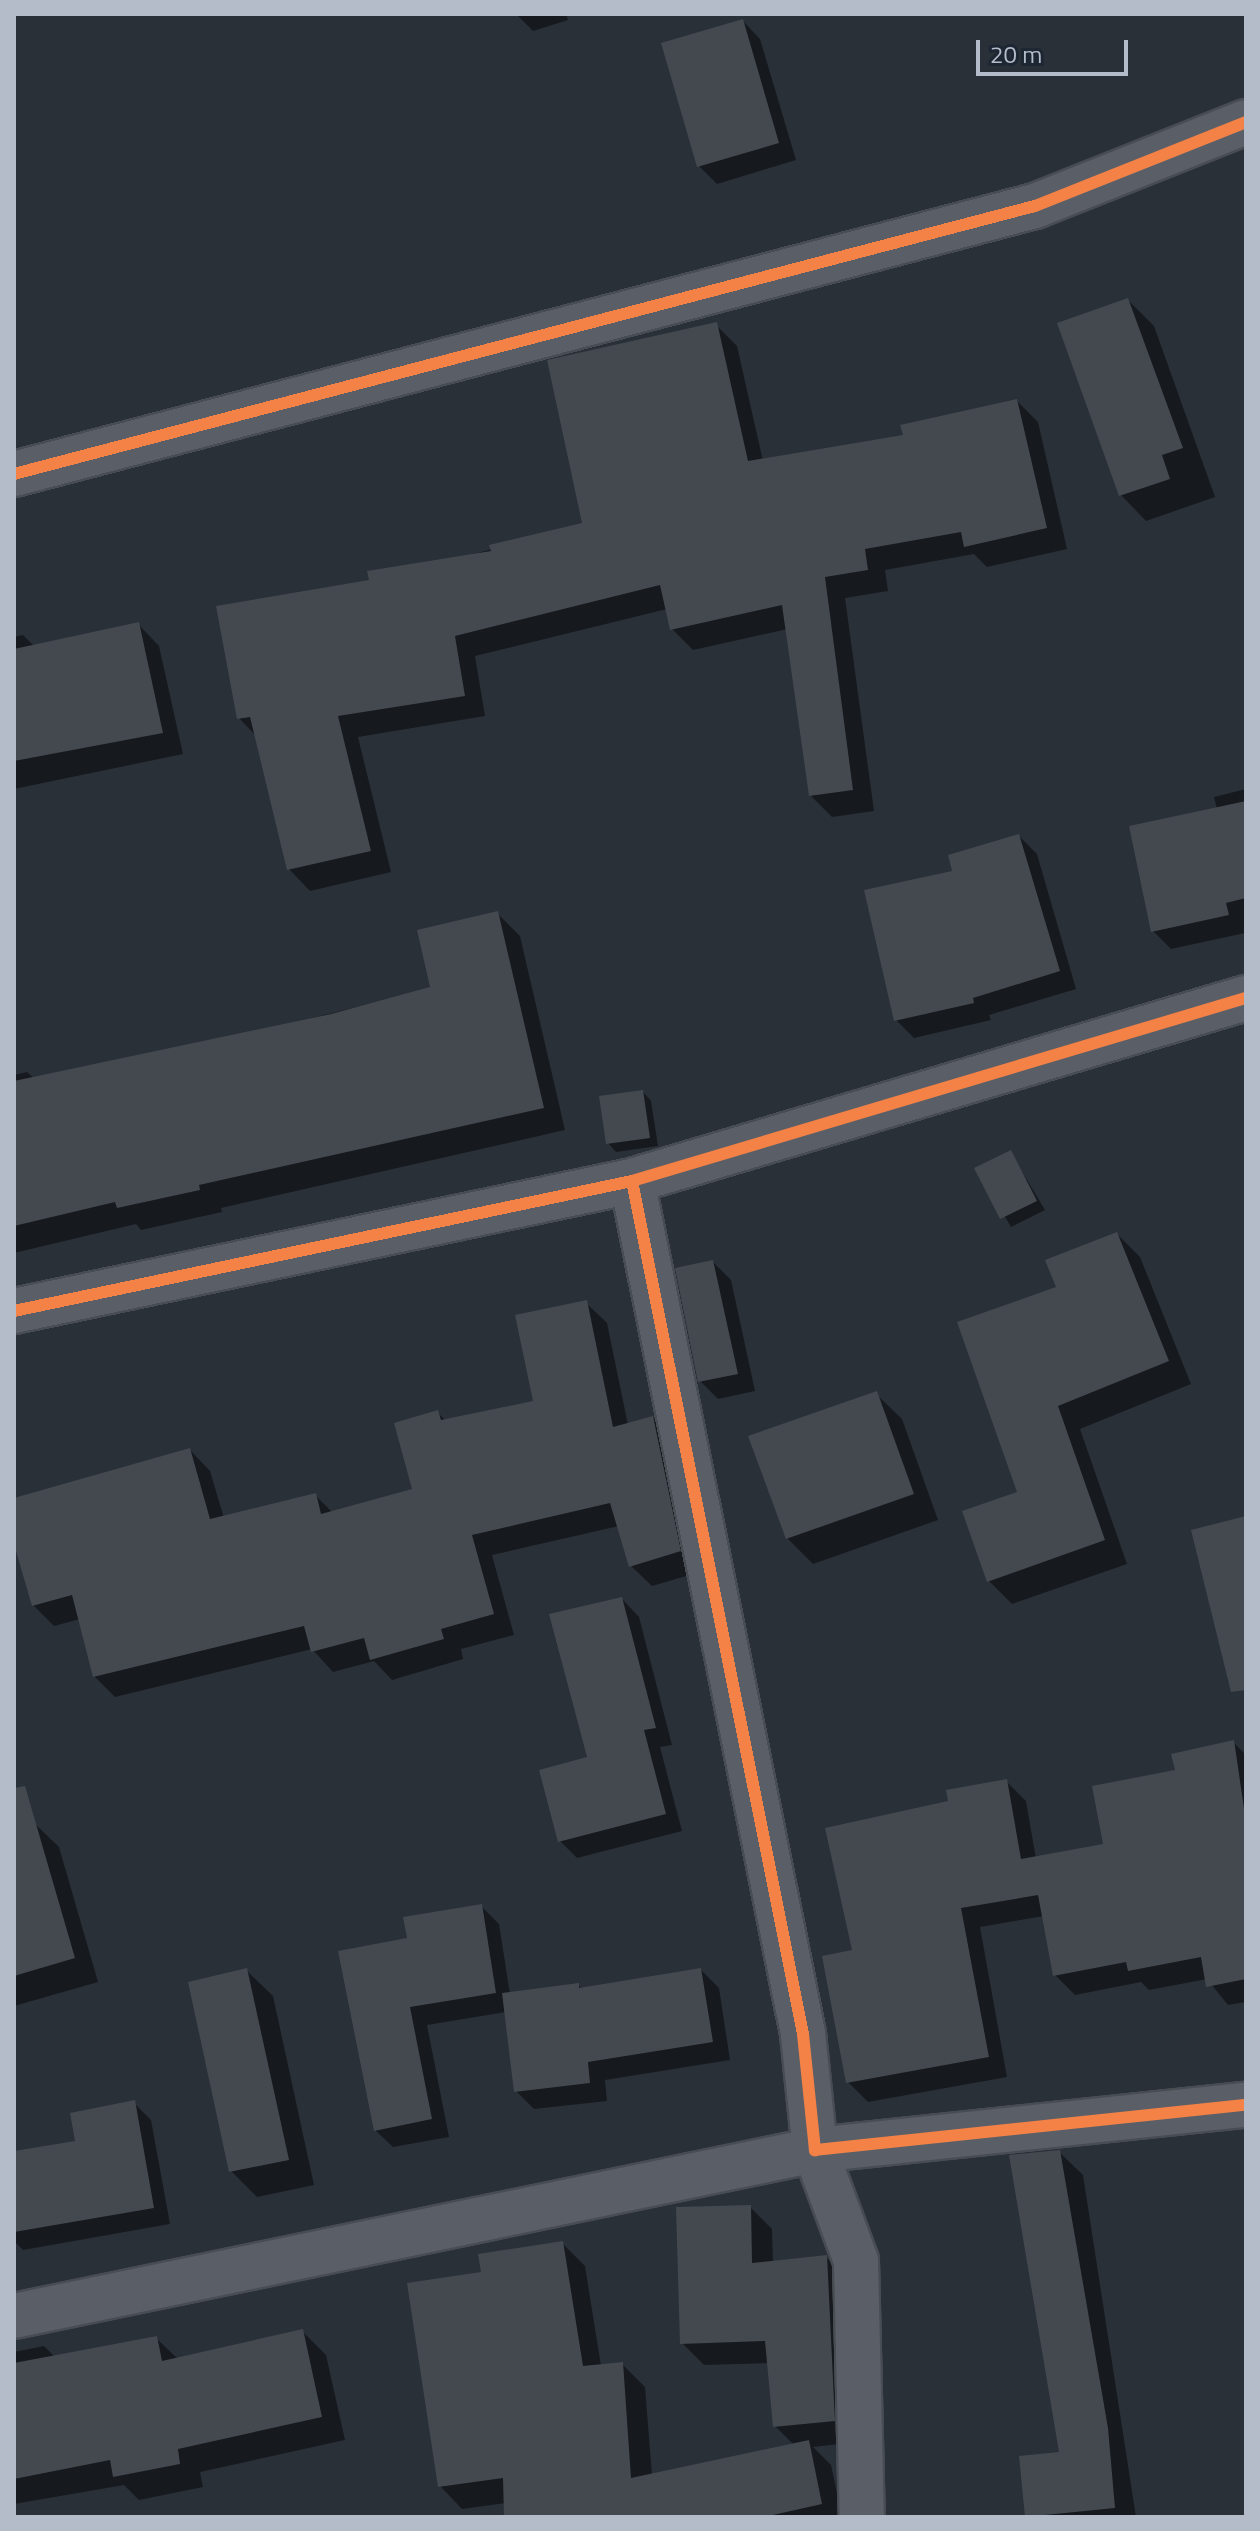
<!DOCTYPE html>
<style>
body{margin:0}
#map{position:relative;width:1260px;height:2531px;overflow:hidden;background:#2a3038;font-family:"Titillium Web",sans-serif}
div>[style]{position:absolute}
.shadow>*{inset:0;background:#0007}
.building>*{inset:0;background:#444950}
.roads{filter:drop-shadow(2px 0 #484c53) drop-shadow(-2px 0 #484c53) drop-shadow(0 2px #484c53) drop-shadow(0 -2px #484c53)}
.minor>*{height:44px;margin:-22px;padding:0 22px;transform-origin:22px;border-radius:22px;background:#5a5e66}
.cycleway>*{height:12px;margin:-6px;padding:0 6px;transform-origin:6px;border-radius:6px;background:#f48246}
span{translate:-50% -50%;white-space:nowrap;text-align:center;line-height:1.15;-webkit-text-stroke:6px #1d2633;paint-order:stroke}
.frame{position:absolute;inset:0;border:16px solid #b4bcc9;pointer-events:none}
.scale{position:absolute;left:976px;top:40px;width:152px;height:36px;box-sizing:border-box;border:4px solid #b4bcc9;border-top:0;padding-left:10px;font-size:24px;line-height:28px;white-space:nowrap;color:#b4bcc9;-webkit-text-stroke:6px #1d2633;paint-order:stroke}
</style>
<div id="map">
<div class="shadow">
<i style="clip-path:polygon(516px 14px,566px 14px,568px 20px,533px 31px)"></i>
<i style="clip-path:polygon(743px 21px,760px 39px,796px 160px,717px 184px,699px 166px)"></i>
<i style="clip-path:polygon(1128px 300px,1154px 326px,1215px 497px,1146px 521px,1121px 495px)"></i>
<i style="clip-path:polygon(716px 325px,737px 346px,763px 461px,905px 437px,1017px 401px,1038px 422px,1067px 549px,987px 567px,974px 554px,885px 570px,888px 591px,845px 598px,874px 811px,832px 817px,811px 796px,788px 629px,693px 650px,672px 629px,667px 609px,475px 656px,485px 716px,358px 737px,391px 872px,310px 891px,289px 869px,257px 737px,239px 718px,371px 582px,584px 524px)"></i>
<i style="clip-path:polygon(138px 624px,159px 646px,183px 754px,14px 789px,14px 637px,23px 635px,35px 647px)"></i>
<i style="clip-path:polygon(1246px 789px,1245px 933px,1171px 949px,1153px 931px,1217px 809px,1214px 797px)"></i>
<i style="clip-path:polygon(1019px 836px,1037px 854px,1076px 989px,989px 1015px,991px 1020px,914px 1038px,896px 1020px,955px 872px)"></i>
<i style="clip-path:polygon(497px 913px,520px 936px,565px 1130px,221px 1208px,222px 1212px,141px 1230px,136px 1224px,14px 1253px,14px 1075px,27px 1072px,35px 1079px,171px 1053px,433px 988px)"></i>
<i style="clip-path:polygon(643px 1092px,651px 1101px,658px 1146px,616px 1152px,608px 1143px)"></i>
<i style="clip-path:polygon(1011px 1153px,1045px 1210px,1011px 1227px,977px 1169px)"></i>
<i style="clip-path:polygon(1117px 1234px,1140px 1257px,1191px 1384px,1080px 1429px,1127px 1564px,1012px 1604px,989px 1581px,1019px 1493px,1059px 1289px)"></i>
<i style="clip-path:polygon(713px 1262px,731px 1280px,755px 1391px,718px 1399px,700px 1381px)"></i>
<i style="clip-path:polygon(586px 1303px,607px 1323px,628px 1425px,653px 1418px,674px 1439px,700px 1572px,652px 1586px,631px 1566px,619px 1526px,492px 1555px,514px 1635px,461px 1649px,463px 1659px,392px 1680px,374px 1661px,333px 1672px,312px 1649px,115px 1697px,94px 1676px,80px 1619px,54px 1626px,33px 1605px,14px 1537px,14px 1500px,190px 1450px,210px 1471px,224px 1518px,315px 1495px,333px 1513px,415px 1491px,438px 1413px,446px 1421px,535px 1402px)"></i>
<i style="clip-path:polygon(876px 1394px,902px 1419px,938px 1520px,813px 1564px,787px 1538px)"></i>
<i style="clip-path:polygon(622px 1599px,639px 1617px,672px 1745px,660px 1747px,682px 1831px,577px 1858px,560px 1841px,590px 1759px)"></i>
<i style="clip-path:polygon(1233px 1742px,1246px 1755px,1246px 2002px,1228px 2005px,1207px 1979px,1149px 1990px,1141px 1982px,1075px 1995px,1055px 1975px,1044px 1916px,980px 1927px,1007px 2077px,868px 2102px,848px 2082px,854px 1952px,951px 1802px,1006px 1781px,1026px 1801px,1036px 1859px,1105px 1846px,1178px 1772px)"></i>
<i style="clip-path:polygon(35px 1824px,59px 1847px,98px 1982px,14px 2006px,14px 1830px)"></i>
<i style="clip-path:polygon(481px 1906px,499px 1924px,510px 1994px,578px 1985px,582px 1989px,701px 1970px,719px 1988px,730px 2060px,605px 2080px,607px 2101px,534px 2109px,516px 2091px,506px 2012px,427px 2025px,449px 2137px,393px 2147px,375px 2130px,409px 1939px)"></i>
<i style="clip-path:polygon(247px 1971px,273px 1996px,314px 2185px,257px 2197px,231px 2171px)"></i>
<i style="clip-path:polygon(134px 2103px,151px 2120px,170px 2224px,23px 2250px,14px 2241px,14px 2153px,77px 2142px)"></i>
<i style="clip-path:polygon(1059px 2152px,1083px 2175px,1136px 2517px,1027px 2516px,1062px 2454px)"></i>
<i style="clip-path:polygon(750px 2207px,772px 2229px,773px 2263px,827px 2258px,849px 2280px,856px 2442px,813px 2447px,831px 2465px,842px 2517px,506px 2517px,506px 2503px,462px 2509px,440px 2486px,483px 2274px,562px 2243px,585px 2266px,601px 2366px,622px 2364px,645px 2387px,652px 2475px,794px 2445px,775px 2426px,769px 2363px,704px 2365px,682px 2343px)"></i>
<i style="clip-path:polygon(302px 2331px,326px 2355px,345px 2440px,200px 2472px,203px 2487px,139px 2500px,124px 2485px,14px 2504px,14px 2352px,44px 2346px,55px 2357px,156px 2338px,178px 2359px)"></i>
</div>
<div class="building">
<i style="clip-path:polygon(743px 19px,779px 143px,697px 167px,661px 43px)"></i>
<i style="clip-path:polygon(1128px 298px,1183px 448px,1162px 455px,1170px 479px,1119px 496px,1057px 323px)"></i>
<i style="clip-path:polygon(717px 322px,748px 461px,903px 435px,900px 425px,1017px 399px,1047px 528px,964px 547px,961px 532px,865px 549px,868px 570px,825px 577px,853px 790px,809px 796px,782px 605px,670px 630px,660px 585px,455px 636px,465px 696px,338px 716px,371px 851px,287px 870px,250px 717px,237px 719px,216px 606px,369px 580px,367px 571px,491px 551px,489px 545px,582px 523px,547px 360px)"></i>
<i style="clip-path:polygon(139px 622px,163px 733px,14px 761px,14px 649px)"></i>
<i style="clip-path:polygon(1246px 801px,1246px 898px,1226px 903px,1229px 915px,1151px 932px,1129px 826px)"></i>
<i style="clip-path:polygon(1019px 834px,1060px 971px,973px 998px,974px 1003px,894px 1021px,864px 890px,952px 871px,948px 855px)"></i>
<i style="clip-path:polygon(498px 911px,544px 1108px,199px 1185px,200px 1190px,117px 1208px,115px 1202px,14px 1226px,14px 1081px,331px 1014px,430px 987px,417px 930px)"></i>
<i style="clip-path:polygon(643px 1090px,650px 1138px,606px 1144px,599px 1096px)"></i>
<i style="clip-path:polygon(1011px 1150px,1037px 1201px,1000px 1219px,974px 1168px)"></i>
<i style="clip-path:polygon(1117px 1232px,1169px 1361px,1058px 1406px,1105px 1540px,987px 1582px,962px 1511px,1017px 1492px,957px 1322px,1056px 1287px,1045px 1260px)"></i>
<i style="clip-path:polygon(713px 1260px,738px 1374px,698px 1382px,675px 1268px)"></i>
<i style="clip-path:polygon(587px 1300px,613px 1427px,653px 1416px,681px 1551px,629px 1567px,610px 1503px,472px 1535px,494px 1614px,441px 1629px,444px 1639px,370px 1660px,364px 1638px,311px 1652px,304px 1626px,93px 1677px,72px 1595px,32px 1606px,14px 1544px,14px 1498px,190px 1448px,210px 1519px,316px 1493px,321px 1514px,412px 1489px,394px 1423px,438px 1410px,441px 1420px,533px 1401px,515px 1315px)"></i>
<i style="clip-path:polygon(877px 1391px,914px 1494px,786px 1539px,748px 1436px)"></i>
<i style="clip-path:polygon(1246px 1516px,1246px 1690px,1231px 1692px,1191px 1530px)"></i>
<i style="clip-path:polygon(622px 1597px,656px 1728px,644px 1730px,666px 1814px,558px 1842px,539px 1770px,587px 1757px,549px 1614px)"></i>
<i style="clip-path:polygon(1234px 1740px,1246px 1822px,1246px 1979px,1206px 1987px,1201px 1957px,1128px 1971px,1126px 1962px,1053px 1976px,1038px 1895px,961px 1908px,989px 2057px,846px 2083px,822px 1956px,852px 1950px,825px 1828px,948px 1801px,946px 1790px,1007px 1779px,1021px 1859px,1103px 1844px,1092px 1786px,1175px 1770px,1171px 1754px)"></i>
<i style="clip-path:polygon(25px 1786px,75px 1958px,14px 1976px,14px 1788px)"></i>
<i style="clip-path:polygon(482px 1904px,496px 1993px,410px 2007px,432px 2119px,374px 2131px,338px 1951px,407px 1938px,403px 1917px)"></i>
<i style="clip-path:polygon(247px 1968px,289px 2160px,229px 2172px,188px 1982px)"></i>
<i style="clip-path:polygon(701px 1968px,713px 2042px,588px 2062px,590px 2083px,514px 2092px,502px 1993px,579px 1983px,579px 1988px)"></i>
<i style="clip-path:polygon(135px 2100px,154px 2208px,14px 2232px,14px 2151px,75px 2141px,70px 2113px)"></i>
<i style="clip-path:polygon(1060px 2150px,1108px 2428px,1115px 2508px,1025px 2517px,1019px 2456px,1059px 2452px,1009px 2155px)"></i>
<i style="clip-path:polygon(751px 2205px,752px 2263px,827px 2255px,835px 2421px,773px 2427px,765px 2341px,680px 2344px,676px 2207px)"></i>
<i style="clip-path:polygon(563px 2241px,583px 2366px,623px 2362px,631px 2478px,809px 2440px,822px 2504px,764px 2517px,504px 2517px,503px 2478px,438px 2487px,407px 2283px,481px 2272px,478px 2254px)"></i>
<i style="clip-path:polygon(303px 2329px,322px 2417px,178px 2449px,180px 2464px,113px 2477px,110px 2460px,14px 2479px,14px 2363px,157px 2336px,162px 2361px)"></i>
</div>
<div class="roads">
<div class="minor">
<i style="left:14px;top:474px;width:1056px;rotate:-14.71deg"></i>
<i style="left:1035px;top:206px;width:227px;rotate:-21.7deg"></i>
<i style="left:632px;top:1181px;width:870px;rotate:78.66deg"></i>
<i style="left:803px;top:2034px;width:117px;rotate:84.1deg"></i>
<i style="left:815px;top:2150px;width:433px;rotate:-6deg"></i>
<i style="left:14px;top:1311px;width:632px;rotate:-11.88deg"></i>
<i style="left:632px;top:1181px;width:641px;rotate:-16.6deg"></i>
<i style="left:14px;top:2316px;width:818px;rotate:-11.71deg"></i>
<i style="left:815px;top:2150px;width:118px;rotate:69.7deg"></i>
<i style="left:856px;top:2261px;width:256px;rotate:88.7deg"></i>
</div>
</div>
<div class="cycleway">
<i style="left:14px;top:474px;width:1056px;rotate:-14.71deg"></i>
<i style="left:1035px;top:206px;width:227px;rotate:-21.7deg"></i>
<i style="left:632px;top:1181px;width:870px;rotate:78.66deg"></i>
<i style="left:803px;top:2034px;width:117px;rotate:84.1deg"></i>
<i style="left:815px;top:2150px;width:433px;rotate:-6deg"></i>
<i style="left:14px;top:1311px;width:632px;rotate:-11.88deg"></i>
<i style="left:632px;top:1181px;width:641px;rotate:-16.6deg"></i>
</div>
<div class="frame"></div>
<div class="scale">20 m</div>
</div>
